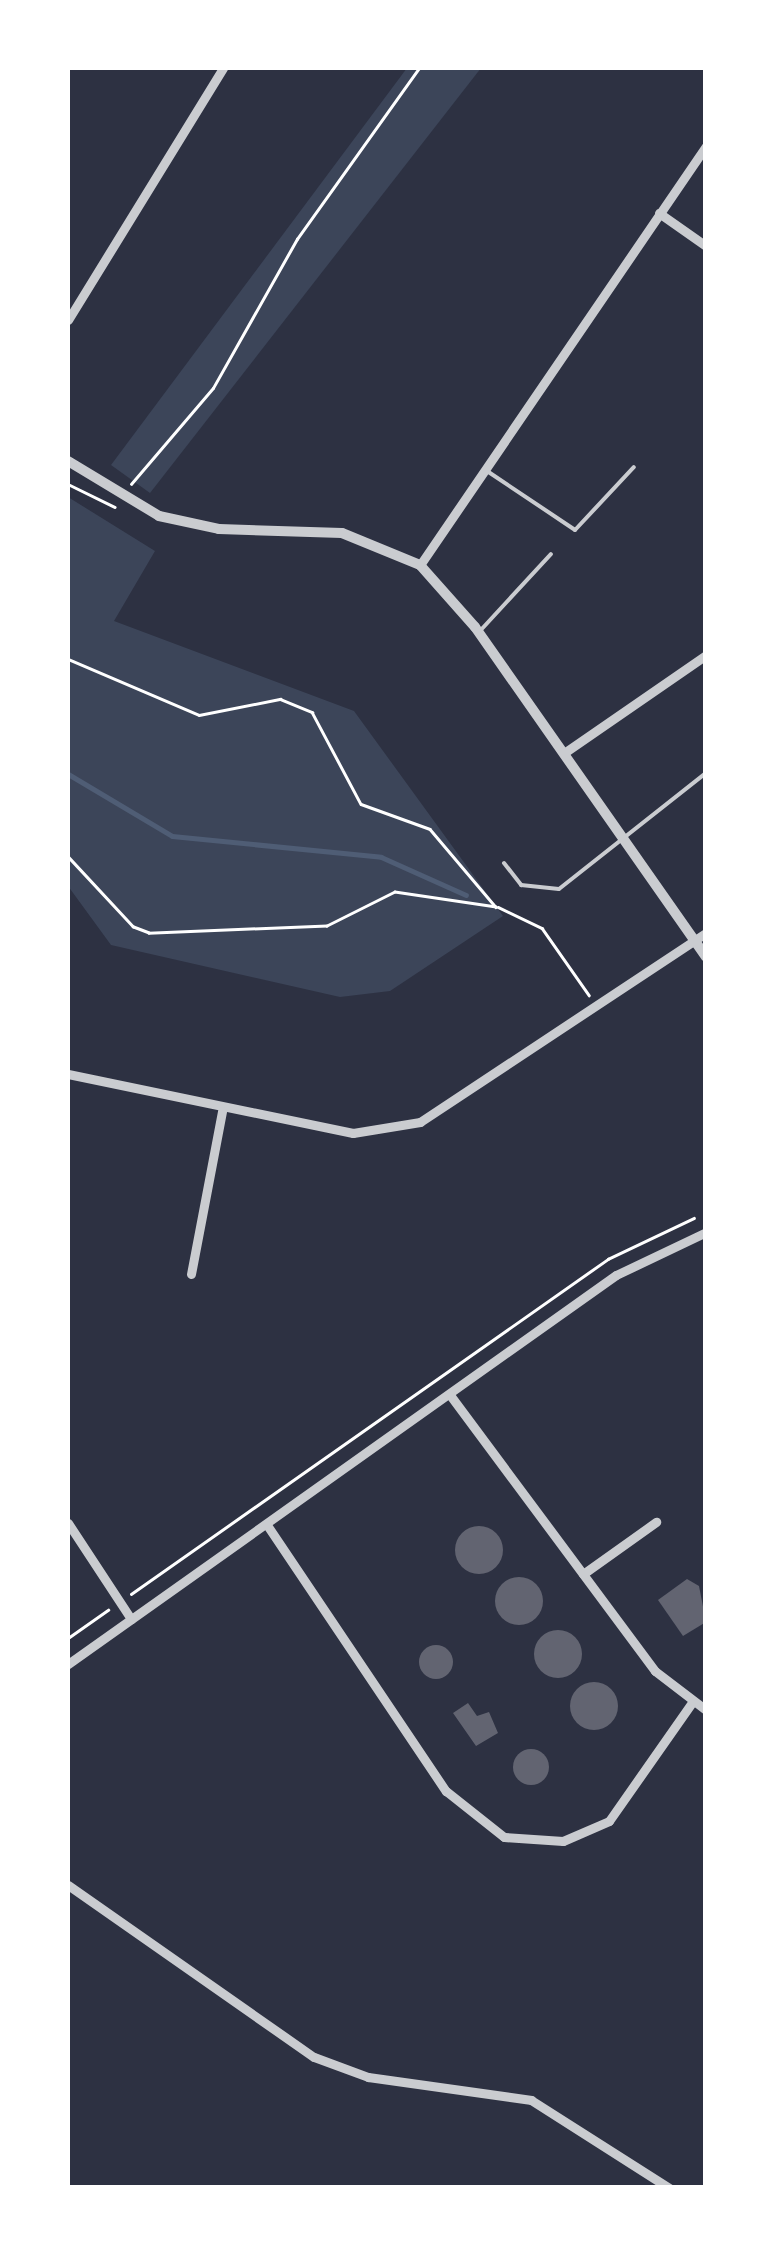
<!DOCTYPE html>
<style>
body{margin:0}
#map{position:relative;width:773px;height:2255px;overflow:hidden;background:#2d3142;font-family:Lora,serif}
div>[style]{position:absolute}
.green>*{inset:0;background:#3c4559}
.stream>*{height:5px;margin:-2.5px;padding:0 2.5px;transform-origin:2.5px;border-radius:2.5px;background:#4f5d75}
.building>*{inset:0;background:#626471}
.round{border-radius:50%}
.path>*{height:2.5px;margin:-1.25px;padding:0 1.25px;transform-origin:1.25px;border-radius:1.25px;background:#fff}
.service>*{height:4px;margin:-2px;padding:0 2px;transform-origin:2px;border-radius:2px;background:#caccd0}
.minor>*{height:9px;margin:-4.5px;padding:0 4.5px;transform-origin:4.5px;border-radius:4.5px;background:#caccd0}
.tertiary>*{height:10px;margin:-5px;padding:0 5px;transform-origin:5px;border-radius:5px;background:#caccd0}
span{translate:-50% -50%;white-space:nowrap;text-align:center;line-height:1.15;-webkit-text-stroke:10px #fff;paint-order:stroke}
.frame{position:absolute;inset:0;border:70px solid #fff;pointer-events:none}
</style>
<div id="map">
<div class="green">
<i style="clip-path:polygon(407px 68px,481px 68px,150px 493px,111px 465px)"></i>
<i style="clip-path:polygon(68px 497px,155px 551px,114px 621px,354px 711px,503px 916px,390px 991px,340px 997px,111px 945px,68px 886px)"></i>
</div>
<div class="stream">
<i style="left:68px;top:774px;width:121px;rotate:30.8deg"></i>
<i style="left:172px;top:836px;width:210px;rotate:5.7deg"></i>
<i style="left:381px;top:857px;width:93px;rotate:24.1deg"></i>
</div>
<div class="building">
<i class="round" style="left:455px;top:1526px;width:48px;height:48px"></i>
<i class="round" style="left:495px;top:1577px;width:48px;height:48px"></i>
<i style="clip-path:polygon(687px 1579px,699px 1586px,706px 1622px,683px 1636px,658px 1600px)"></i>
<i class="round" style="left:534px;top:1630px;width:48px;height:48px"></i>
<i class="round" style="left:419px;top:1645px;width:34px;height:34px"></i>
<i class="round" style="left:570px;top:1682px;width:48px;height:48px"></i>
<i style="clip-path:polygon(468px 1703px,477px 1716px,489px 1712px,498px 1733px,476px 1746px,453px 1713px)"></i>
<i class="round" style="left:513px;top:1749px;width:36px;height:36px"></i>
</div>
<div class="path">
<i style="left:68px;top:484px;width:52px;rotate:26.1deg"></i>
<i style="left:131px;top:484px;width:126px;rotate:-49.5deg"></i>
<i style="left:213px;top:388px;width:171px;rotate:-60.6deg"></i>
<i style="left:297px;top:239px;width:210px;rotate:-54.5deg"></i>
<i style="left:68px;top:659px;width:142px;rotate:23.1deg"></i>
<i style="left:199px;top:715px;width:83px;rotate:-11.2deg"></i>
<i style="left:280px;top:699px;width:35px;rotate:22deg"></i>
<i style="left:312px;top:712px;width:104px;rotate:62deg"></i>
<i style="left:361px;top:804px;width:73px;rotate:19.9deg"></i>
<i style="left:430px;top:829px;width:102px;rotate:49.8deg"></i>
<i style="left:496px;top:907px;width:102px;rotate:-171.6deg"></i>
<i style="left:395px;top:892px;width:76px;rotate:153.4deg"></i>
<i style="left:327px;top:926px;width:178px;rotate:177.7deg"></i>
<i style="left:149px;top:933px;width:17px;rotate:-159deg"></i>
<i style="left:133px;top:927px;width:96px;rotate:-132.9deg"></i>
<i style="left:498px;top:907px;width:49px;rotate:25.5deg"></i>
<i style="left:542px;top:928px;width:82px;rotate:55deg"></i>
<i style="left:131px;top:1594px;width:583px;rotate:-35.08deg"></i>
<i style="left:608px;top:1259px;width:95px;rotate:-25.5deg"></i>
<i style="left:68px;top:1638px;width:49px;rotate:-35deg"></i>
</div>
<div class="service">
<i style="left:487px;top:471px;width:106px;rotate:33.8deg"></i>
<i style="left:575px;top:530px;width:86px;rotate:-46.9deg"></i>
<i style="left:479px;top:632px;width:106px;rotate:-47.3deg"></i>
<i style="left:504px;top:863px;width:28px;rotate:52deg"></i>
<i style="left:521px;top:885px;width:38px;rotate:6deg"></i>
<i style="left:559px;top:889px;width:187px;rotate:-38.3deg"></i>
</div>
<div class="minor">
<i style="left:659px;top:213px;width:57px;rotate:35.1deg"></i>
<i style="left:68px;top:320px;width:296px;rotate:-58.4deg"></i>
<i style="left:420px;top:565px;width:507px;rotate:-55.68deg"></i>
<i style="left:564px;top:753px;width:173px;rotate:-34.6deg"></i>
<i style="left:68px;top:1074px;width:291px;rotate:11.7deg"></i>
<i style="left:353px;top:1133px;width:68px;rotate:-9.3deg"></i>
<i style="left:420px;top:1122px;width:343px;rotate:-33.5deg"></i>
<i style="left:191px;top:1274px;width:166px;rotate:-79.2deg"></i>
<i style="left:450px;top:1395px;width:344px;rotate:53.4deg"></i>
<i style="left:655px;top:1671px;width:64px;rotate:37.4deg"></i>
<i style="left:68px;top:1523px;width:115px;rotate:56.7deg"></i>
<i style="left:267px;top:1525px;width:321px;rotate:56.1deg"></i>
<i style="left:446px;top:1791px;width:74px;rotate:38.4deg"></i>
<i style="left:504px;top:1837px;width:59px;rotate:3.9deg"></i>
<i style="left:563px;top:1841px;width:50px;rotate:-23.5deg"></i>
<i style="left:609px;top:1821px;width:143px;rotate:-55deg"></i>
<i style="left:583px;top:1574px;width:90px;rotate:-35.5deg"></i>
<i style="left:68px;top:1664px;width:672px;rotate:-35.37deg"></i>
<i style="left:616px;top:1275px;width:100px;rotate:-25.5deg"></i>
<i style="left:68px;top:1885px;width:300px;rotate:35deg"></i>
<i style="left:314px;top:2057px;width:58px;rotate:20.3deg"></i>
<i style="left:368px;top:2077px;width:165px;rotate:8deg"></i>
<i style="left:531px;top:2100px;width:164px;rotate:32.5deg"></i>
</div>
<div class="tertiary">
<i style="left:68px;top:461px;width:106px;rotate:31.1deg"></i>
<i style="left:159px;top:516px;width:61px;rotate:12.2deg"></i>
<i style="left:219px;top:529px;width:123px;rotate:1.9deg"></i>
<i style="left:342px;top:533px;width:84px;rotate:22.3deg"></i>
<i style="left:420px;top:565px;width:83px;rotate:48.4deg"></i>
<i style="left:475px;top:627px;width:403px;rotate:55deg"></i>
</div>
<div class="frame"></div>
</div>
